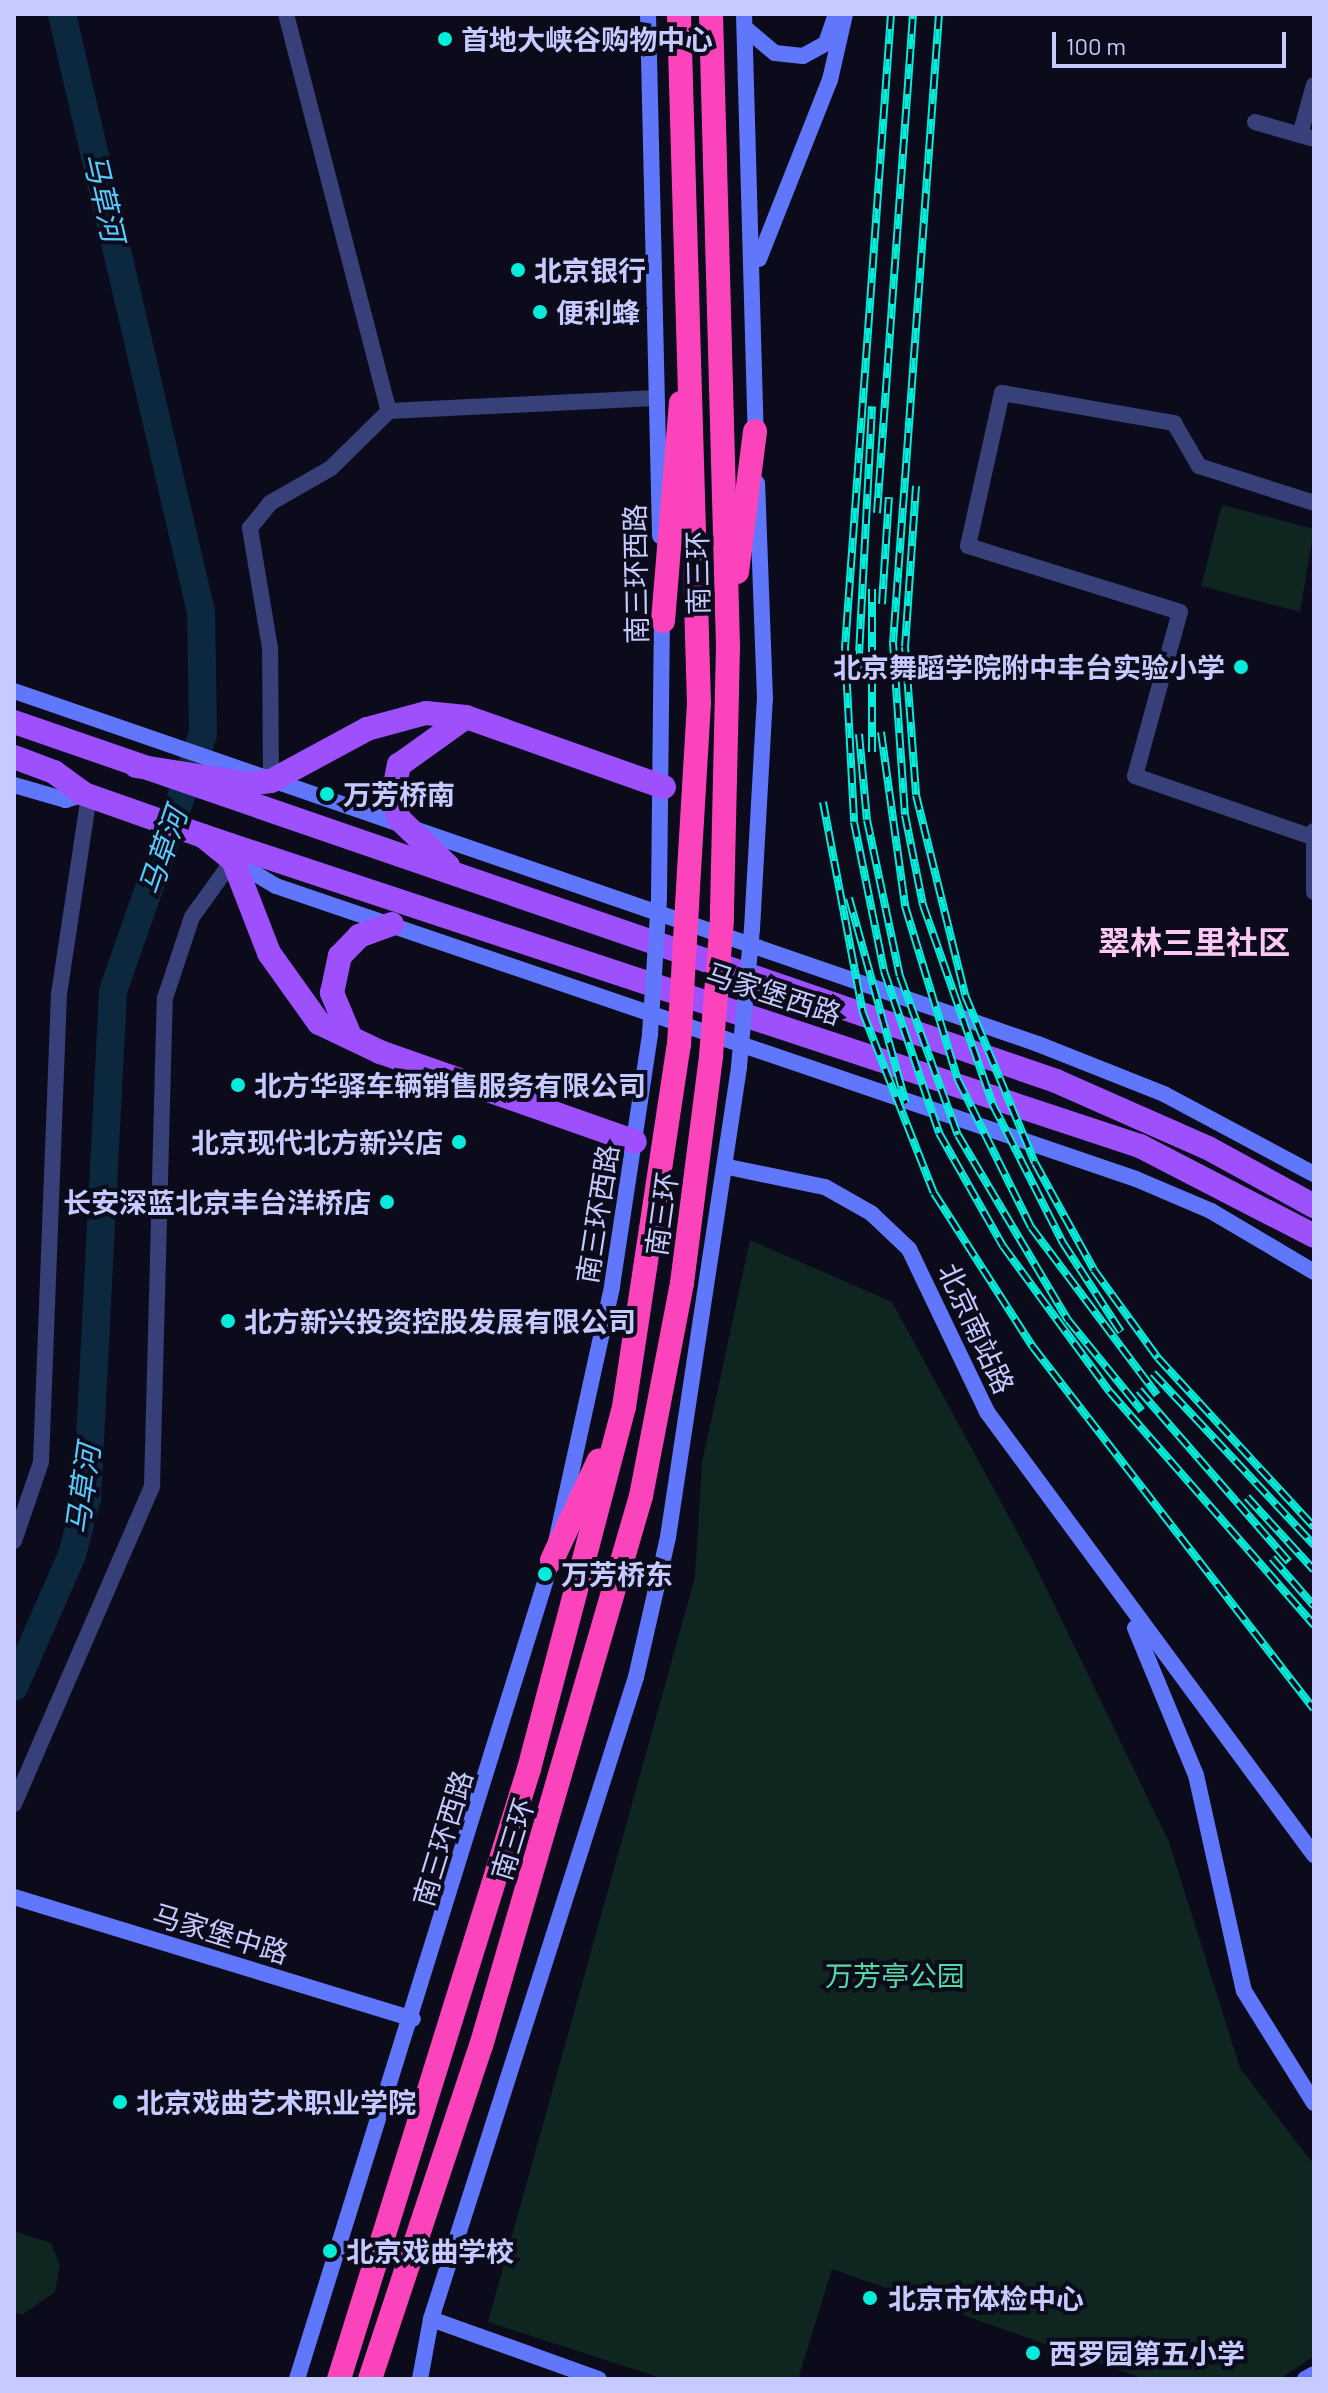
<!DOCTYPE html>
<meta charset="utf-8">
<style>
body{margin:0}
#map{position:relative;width:1328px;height:2393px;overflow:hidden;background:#0b0b1b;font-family:Barlow,"Noto Sans SC",sans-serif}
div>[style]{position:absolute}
.green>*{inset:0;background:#0e2520}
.river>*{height:28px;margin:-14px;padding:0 14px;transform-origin:14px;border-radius:14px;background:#0c283e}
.street>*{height:16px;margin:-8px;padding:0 8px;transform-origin:8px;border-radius:8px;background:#374079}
.secondary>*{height:16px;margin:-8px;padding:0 8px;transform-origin:8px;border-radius:8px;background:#6077fc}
.primary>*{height:24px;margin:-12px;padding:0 12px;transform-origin:12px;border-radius:12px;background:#9d50fb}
.highway>*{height:24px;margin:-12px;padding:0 12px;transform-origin:12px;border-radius:12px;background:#fb44bc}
.rail>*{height:8px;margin-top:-4px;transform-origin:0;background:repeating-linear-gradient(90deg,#0b0b1b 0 15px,#05ecda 0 30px);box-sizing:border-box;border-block:2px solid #05ecda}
.secondary-bridge>*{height:16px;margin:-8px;padding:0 8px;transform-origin:8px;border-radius:8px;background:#6077fc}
.primary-bridge>*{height:24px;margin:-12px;padding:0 12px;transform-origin:12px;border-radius:12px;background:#9d50fb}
.highway-bridge>*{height:24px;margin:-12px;padding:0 12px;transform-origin:12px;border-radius:12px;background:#fb44bc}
.dots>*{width:22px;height:22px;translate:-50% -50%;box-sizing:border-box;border:4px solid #0b0b1b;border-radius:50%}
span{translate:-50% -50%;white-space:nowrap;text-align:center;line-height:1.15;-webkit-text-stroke:8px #0b0b1b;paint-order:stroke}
.poi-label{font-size:28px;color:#c6cafe;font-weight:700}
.left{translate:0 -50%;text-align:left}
.right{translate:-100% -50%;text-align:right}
.street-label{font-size:28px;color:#c6cafe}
.park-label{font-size:28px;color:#55dba2}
.water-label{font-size:30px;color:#57ccfc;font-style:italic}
.quarter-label{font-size:32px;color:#fec8f4;font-weight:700}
.frame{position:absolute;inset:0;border:16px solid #c6cafe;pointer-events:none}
.scale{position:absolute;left:1052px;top:32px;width:234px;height:36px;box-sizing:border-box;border:4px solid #c6cafe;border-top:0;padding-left:10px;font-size:24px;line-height:28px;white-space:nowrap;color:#c6cafe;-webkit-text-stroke:6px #0b0b1b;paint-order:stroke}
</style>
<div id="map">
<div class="green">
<i style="clip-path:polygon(1222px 505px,1314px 529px,1300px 612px,1201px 586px)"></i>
<i style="clip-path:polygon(750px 1240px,892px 1302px,1034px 1563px,1169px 1842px,1240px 2068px,1314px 2165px,1314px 2356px,1280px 2379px,1145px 2379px,832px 2269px,798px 2379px,664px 2379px,488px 2322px,695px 1577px,702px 1463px)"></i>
<i style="clip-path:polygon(14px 2231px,51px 2243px,60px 2266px,55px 2292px,22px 2315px,14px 2312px)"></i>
</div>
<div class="river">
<i style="left:14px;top:1687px;width:144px;rotate:-66.3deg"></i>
<i style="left:72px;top:1555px;width:59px;rotate:-75.3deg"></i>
<i style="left:87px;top:1498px;width:508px;rotate:-87.06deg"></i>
<i style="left:113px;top:991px;width:272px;rotate:-70.7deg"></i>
<i style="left:203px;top:734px;width:122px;rotate:-90.9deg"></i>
<i style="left:201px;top:612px;width:614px;rotate:-103.09deg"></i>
</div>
<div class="street">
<i style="left:286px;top:14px;width:410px;rotate:75.5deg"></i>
<i style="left:389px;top:411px;width:267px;rotate:-2.8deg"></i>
<i style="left:1255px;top:122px;width:61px;rotate:16.1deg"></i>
<i style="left:1300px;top:135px;width:52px;rotate:-74.4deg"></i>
<i style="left:271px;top:781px;width:133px;rotate:-90.4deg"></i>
<i style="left:270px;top:648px;width:122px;rotate:-99.5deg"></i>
<i style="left:250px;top:528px;width:32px;rotate:-51deg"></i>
<i style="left:270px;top:503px;width:70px;rotate:-29.8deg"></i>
<i style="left:331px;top:468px;width:81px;rotate:-44.5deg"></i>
<i style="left:1314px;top:831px;width:61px;rotate:90deg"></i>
<i style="left:1312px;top:837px;width:187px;rotate:-161deg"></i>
<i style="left:1135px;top:776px;width:170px;rotate:-74.7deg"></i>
<i style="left:1180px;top:612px;width:222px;rotate:-162.7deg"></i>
<i style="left:968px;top:546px;width:157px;rotate:-77.5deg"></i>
<i style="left:1002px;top:393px;width:175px;rotate:9.9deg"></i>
<i style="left:1174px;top:423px;width:50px;rotate:59.8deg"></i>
<i style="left:1199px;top:466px;width:121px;rotate:17.8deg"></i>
<i style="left:14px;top:1541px;width:83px;rotate:-71.1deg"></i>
<i style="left:41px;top:1462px;width:468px;rotate:-87.8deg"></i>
<i style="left:59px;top:994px;width:201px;rotate:-81.4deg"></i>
<i style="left:14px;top:1804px;width:347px;rotate:-66.5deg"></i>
<i style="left:152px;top:1486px;width:488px;rotate:-88.5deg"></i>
<i style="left:165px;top:998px;width:85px;rotate:-71.6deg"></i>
<i style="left:192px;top:917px;width:70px;rotate:-54.3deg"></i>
</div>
<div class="secondary">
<i style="left:648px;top:14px;width:522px;rotate:88.68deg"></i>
<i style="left:744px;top:14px;width:426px;rotate:88.4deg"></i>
<i style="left:745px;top:28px;width:39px;rotate:40deg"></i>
<i style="left:775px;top:53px;width:28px;rotate:6deg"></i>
<i style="left:803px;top:56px;width:26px;rotate:-29deg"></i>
<i style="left:826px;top:43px;width:31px;rotate:-71deg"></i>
<i style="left:759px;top:259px;width:193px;rotate:-68.4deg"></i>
<i style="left:830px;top:80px;width:68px;rotate:-77.2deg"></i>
<i style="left:14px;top:691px;width:1083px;rotate:19.02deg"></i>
<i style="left:1038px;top:1044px;width:136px;rotate:21.6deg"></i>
<i style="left:1164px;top:1094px;width:170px;rotate:28.1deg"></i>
<i style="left:14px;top:785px;width:54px;rotate:16.1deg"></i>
<i style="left:66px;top:800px;width:19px;rotate:-18deg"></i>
<i style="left:234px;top:861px;width:49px;rotate:30.8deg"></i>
<i style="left:276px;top:886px;width:909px;rotate:18.81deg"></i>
<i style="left:1136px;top:1179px;width:82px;rotate:23.1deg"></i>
<i style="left:1211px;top:1211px;width:120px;rotate:30.6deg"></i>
<i style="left:659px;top:898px;width:287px;rotate:-89.4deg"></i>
<i style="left:752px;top:929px;width:230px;rotate:-86.8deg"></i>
<i style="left:765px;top:699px;width:216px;rotate:-92.1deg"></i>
<i style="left:728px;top:1167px;width:99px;rotate:11.7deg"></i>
<i style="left:825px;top:1187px;width:53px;rotate:29.5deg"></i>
<i style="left:871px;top:1213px;width:52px;rotate:43.5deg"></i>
<i style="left:909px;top:1249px;width:181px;rotate:64.4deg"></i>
<i style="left:987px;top:1412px;width:551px;rotate:53.57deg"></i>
<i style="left:1135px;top:1628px;width:159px;rotate:67.5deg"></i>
<i style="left:1196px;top:1775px;width:221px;rotate:77.5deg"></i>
<i style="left:1244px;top:1991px;width:132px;rotate:58deg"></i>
<i style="left:14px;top:1897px;width:417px;rotate:17deg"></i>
<i style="left:431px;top:2319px;width:178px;rotate:19.7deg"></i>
<i style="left:297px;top:2379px;width:858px;rotate:-72.71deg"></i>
<i style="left:552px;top:1560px;width:280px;rotate:-77.6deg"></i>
<i style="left:612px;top:1286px;width:255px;rotate:-81.4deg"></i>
<i style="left:420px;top:2379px;width:61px;rotate:-79.6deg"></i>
<i style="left:431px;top:2319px;width:674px;rotate:-72.29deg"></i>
<i style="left:636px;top:1677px;width:144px;rotate:-77.1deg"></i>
<i style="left:668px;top:1537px;width:476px;rotate:-81.4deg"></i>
<i style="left:1305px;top:2379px;width:10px;rotate:-29deg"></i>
</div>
<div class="primary">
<i style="left:14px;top:722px;width:1102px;rotate:19.01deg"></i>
<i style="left:1056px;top:1081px;width:166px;rotate:23.8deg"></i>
<i style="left:1208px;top:1148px;width:121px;rotate:28.7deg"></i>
<i style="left:14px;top:757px;width:43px;rotate:20.6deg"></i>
<i style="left:54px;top:772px;width:37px;rotate:36deg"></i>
<i style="left:84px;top:794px;width:126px;rotate:19.4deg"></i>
<i style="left:203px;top:836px;width:38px;rotate:39deg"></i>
<i style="left:233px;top:860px;width:100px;rotate:68.8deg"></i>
<i style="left:269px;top:953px;width:86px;rotate:54.5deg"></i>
<i style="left:319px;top:1023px;width:68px;rotate:25.4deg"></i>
<i style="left:380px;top:1052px;width:270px;rotate:19.4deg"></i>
<i style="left:248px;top:784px;width:23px;rotate:-7deg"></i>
<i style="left:271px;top:781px;width:109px;rotate:-28.4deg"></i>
<i style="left:367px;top:729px;width:61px;rotate:-15.2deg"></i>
<i style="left:426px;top:713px;width:40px;rotate:5.7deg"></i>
<i style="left:466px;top:717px;width:210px;rotate:19.5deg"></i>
<i style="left:203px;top:836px;width:987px;rotate:18.31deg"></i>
<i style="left:1140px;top:1146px;width:196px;rotate:27.3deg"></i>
<i style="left:448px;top:866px;width:68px;rotate:-136.2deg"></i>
<i style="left:399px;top:819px;width:25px;rotate:-104deg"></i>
<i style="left:393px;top:795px;width:31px;rotate:-79deg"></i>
<i style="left:399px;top:765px;width:82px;rotate:-35.6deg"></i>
<i style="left:350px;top:1036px;width:47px;rotate:-112.7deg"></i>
<i style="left:332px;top:993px;width:38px;rotate:-78deg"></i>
<i style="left:340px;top:956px;width:28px;rotate:-46deg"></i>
<i style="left:359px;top:936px;width:35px;rotate:-20deg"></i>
</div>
<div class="highway">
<i style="left:679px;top:14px;width:689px;rotate:88.34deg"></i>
<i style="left:699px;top:703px;width:204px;rotate:93.4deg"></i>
<i style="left:711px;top:14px;width:632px;rotate:88.46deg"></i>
<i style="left:728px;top:646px;width:273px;rotate:91.3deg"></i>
<i style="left:737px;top:572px;width:142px;rotate:-82.7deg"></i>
<i style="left:663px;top:621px;width:219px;rotate:-85.3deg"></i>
<i style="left:552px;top:1560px;width:110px;rotate:-64.8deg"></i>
<i style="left:339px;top:2379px;width:639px;rotate:-72.7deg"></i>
<i style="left:529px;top:1769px;width:374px;rotate:-75.3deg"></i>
<i style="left:624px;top:1407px;width:366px;rotate:-81.4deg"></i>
<i style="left:370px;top:2379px;width:351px;rotate:-71.6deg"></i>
<i style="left:481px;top:2046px;width:573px;rotate:-73.78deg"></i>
<i style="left:641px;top:1496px;width:217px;rotate:-79.1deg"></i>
<i style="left:682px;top:1283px;width:229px;rotate:-82.7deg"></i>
</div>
<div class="rail">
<i style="left:891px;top:14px;width:636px;rotate:94.15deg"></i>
<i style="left:845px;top:648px;width:174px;rotate:87deg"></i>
<i style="left:854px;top:822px;width:152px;rotate:78.6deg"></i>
<i style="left:884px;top:971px;width:171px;rotate:71.2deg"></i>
<i style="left:939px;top:1133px;width:130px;rotate:60.5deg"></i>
<i style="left:1003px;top:1246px;width:181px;rotate:53.8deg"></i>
<i style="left:1110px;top:1392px;width:310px;rotate:48.8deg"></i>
<i style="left:939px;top:14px;width:631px;rotate:94.18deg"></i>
<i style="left:893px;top:643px;width:172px;rotate:86deg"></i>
<i style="left:905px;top:815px;width:92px;rotate:78.7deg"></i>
<i style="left:923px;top:905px;width:212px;rotate:70.7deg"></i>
<i style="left:993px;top:1105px;width:155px;rotate:63.1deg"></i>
<i style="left:1063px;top:1243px;width:106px;rotate:56.9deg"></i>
<i style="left:916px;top:486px;width:161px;rotate:93.9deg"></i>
<i style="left:905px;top:647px;width:148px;rotate:85.7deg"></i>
<i style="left:916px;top:795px;width:206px;rotate:76.2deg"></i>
<i style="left:965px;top:995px;width:182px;rotate:67.4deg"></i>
<i style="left:1035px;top:1163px;width:122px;rotate:61.1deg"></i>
<i style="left:1094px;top:1270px;width:109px;rotate:54deg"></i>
<i style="left:1158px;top:1358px;width:230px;rotate:47.3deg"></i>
<i style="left:877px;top:513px;width:500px;rotate:-85.87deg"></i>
<i style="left:882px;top:604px;width:107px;rotate:-86.3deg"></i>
<i style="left:858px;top:674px;width:268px;rotate:-87deg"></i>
<i style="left:881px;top:732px;width:176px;rotate:82.1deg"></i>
<i style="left:905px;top:906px;width:182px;rotate:73.1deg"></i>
<i style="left:958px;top:1080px;width:164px;rotate:63.6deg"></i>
<i style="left:1031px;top:1227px;width:210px;rotate:53.1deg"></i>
<i style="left:859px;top:734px;width:86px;rotate:84.7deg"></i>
<i style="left:867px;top:820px;width:159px;rotate:78.1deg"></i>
<i style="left:900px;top:976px;width:169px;rotate:70deg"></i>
<i style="left:958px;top:1135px;width:215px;rotate:59.3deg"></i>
<i style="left:1068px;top:1320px;width:117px;rotate:50.9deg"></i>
<i style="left:872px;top:752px;width:163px;rotate:-90deg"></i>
<i style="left:823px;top:802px;width:215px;rotate:79.3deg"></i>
<i style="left:863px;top:1013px;width:193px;rotate:68.5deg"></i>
<i style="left:934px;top:1193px;width:183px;rotate:57.3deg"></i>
<i style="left:1033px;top:1347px;width:458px;rotate:52.2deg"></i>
<i style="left:849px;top:898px;width:213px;rotate:74.5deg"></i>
<i style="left:1153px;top:1373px;width:236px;rotate:46.9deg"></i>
<i style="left:1139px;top:1390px;width:228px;rotate:48.9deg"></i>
<i style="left:1247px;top:1497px;width:99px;rotate:47.5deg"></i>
<i style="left:1272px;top:1558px;width:64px;rotate:48.8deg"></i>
</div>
<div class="secondary-bridge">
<i style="left:650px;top:1034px;width:136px;rotate:-86.2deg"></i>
<i style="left:739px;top:1066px;width:138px;rotate:-84.6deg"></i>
</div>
<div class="primary-bridge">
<i style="left:136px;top:766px;width:113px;rotate:9.1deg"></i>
</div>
<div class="highway-bridge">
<i style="left:679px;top:1045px;width:138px;rotate:-86.7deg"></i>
<i style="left:711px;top:1056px;width:137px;rotate:-85.4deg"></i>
</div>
<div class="dots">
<i style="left:445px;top:39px;background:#05ecda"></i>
<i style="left:518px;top:270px;background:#05ecda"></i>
<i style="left:540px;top:312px;background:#05ecda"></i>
<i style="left:1241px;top:667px;background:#05ecda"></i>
<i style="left:327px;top:794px;background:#05ecda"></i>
<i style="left:238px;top:1085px;background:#05ecda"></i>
<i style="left:459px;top:1142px;background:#05ecda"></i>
<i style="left:387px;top:1202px;background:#05ecda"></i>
<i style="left:228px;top:1321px;background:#05ecda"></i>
<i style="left:545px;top:1574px;background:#05ecda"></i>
<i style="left:120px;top:2102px;background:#05ecda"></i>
<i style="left:330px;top:2251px;background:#05ecda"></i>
<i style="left:870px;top:2298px;background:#05ecda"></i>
<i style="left:1033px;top:2353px;background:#05ecda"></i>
</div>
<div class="poi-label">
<span class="left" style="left:461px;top:39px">首地大峡谷购物中心</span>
<span class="left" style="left:534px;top:270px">北京银行</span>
<span class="left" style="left:556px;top:312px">便利蜂</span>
<span class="right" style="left:1225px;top:667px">北京舞蹈学院附中丰台实验小学</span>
<span class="left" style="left:343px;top:794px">万芳桥南</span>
<span class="left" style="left:254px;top:1085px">北方华驿车辆销售服务有限公司</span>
<span class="right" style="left:443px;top:1142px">北京现代北方新兴店</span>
<span class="right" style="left:371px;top:1202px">长安深蓝北京丰台洋桥店</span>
<span class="left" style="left:244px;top:1321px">北方新兴投资控股发展有限公司</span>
<span class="left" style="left:561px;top:1574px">万芳桥东</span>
<span class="left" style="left:136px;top:2102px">北京戏曲艺术职业学院</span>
<span class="left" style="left:346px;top:2251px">北京戏曲学校</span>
<span class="left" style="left:888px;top:2298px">北京市体检中心</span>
<span class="left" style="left:1049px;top:2353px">西罗园第五小学</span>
</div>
<div class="street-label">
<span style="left:697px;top:573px;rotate:-91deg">南三环</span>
<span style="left:635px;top:574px;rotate:-91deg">南三环西路</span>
<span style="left:774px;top:993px;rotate:18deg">马家堡西路</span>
<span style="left:597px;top:1214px;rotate:-81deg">南三环西路</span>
<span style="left:661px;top:1214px;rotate:-82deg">南三环</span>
<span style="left:977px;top:1328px;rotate:65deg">北京南站路</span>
<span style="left:442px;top:1838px;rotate:-73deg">南三环西路</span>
<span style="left:512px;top:1839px;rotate:-73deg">南三环</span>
<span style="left:221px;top:1933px;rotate:17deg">马家堡中路</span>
</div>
<div class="park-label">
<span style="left:895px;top:1975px">万芳亭公园</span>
</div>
<div class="water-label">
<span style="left:105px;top:197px;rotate:77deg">马草河</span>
<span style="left:162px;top:851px;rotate:-71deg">马草河</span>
<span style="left:82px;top:1489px;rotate:-82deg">马草河</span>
</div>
<div class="quarter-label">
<span style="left:1194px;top:941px">翠林三里社区</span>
</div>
<div class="frame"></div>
<div class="scale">100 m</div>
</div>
